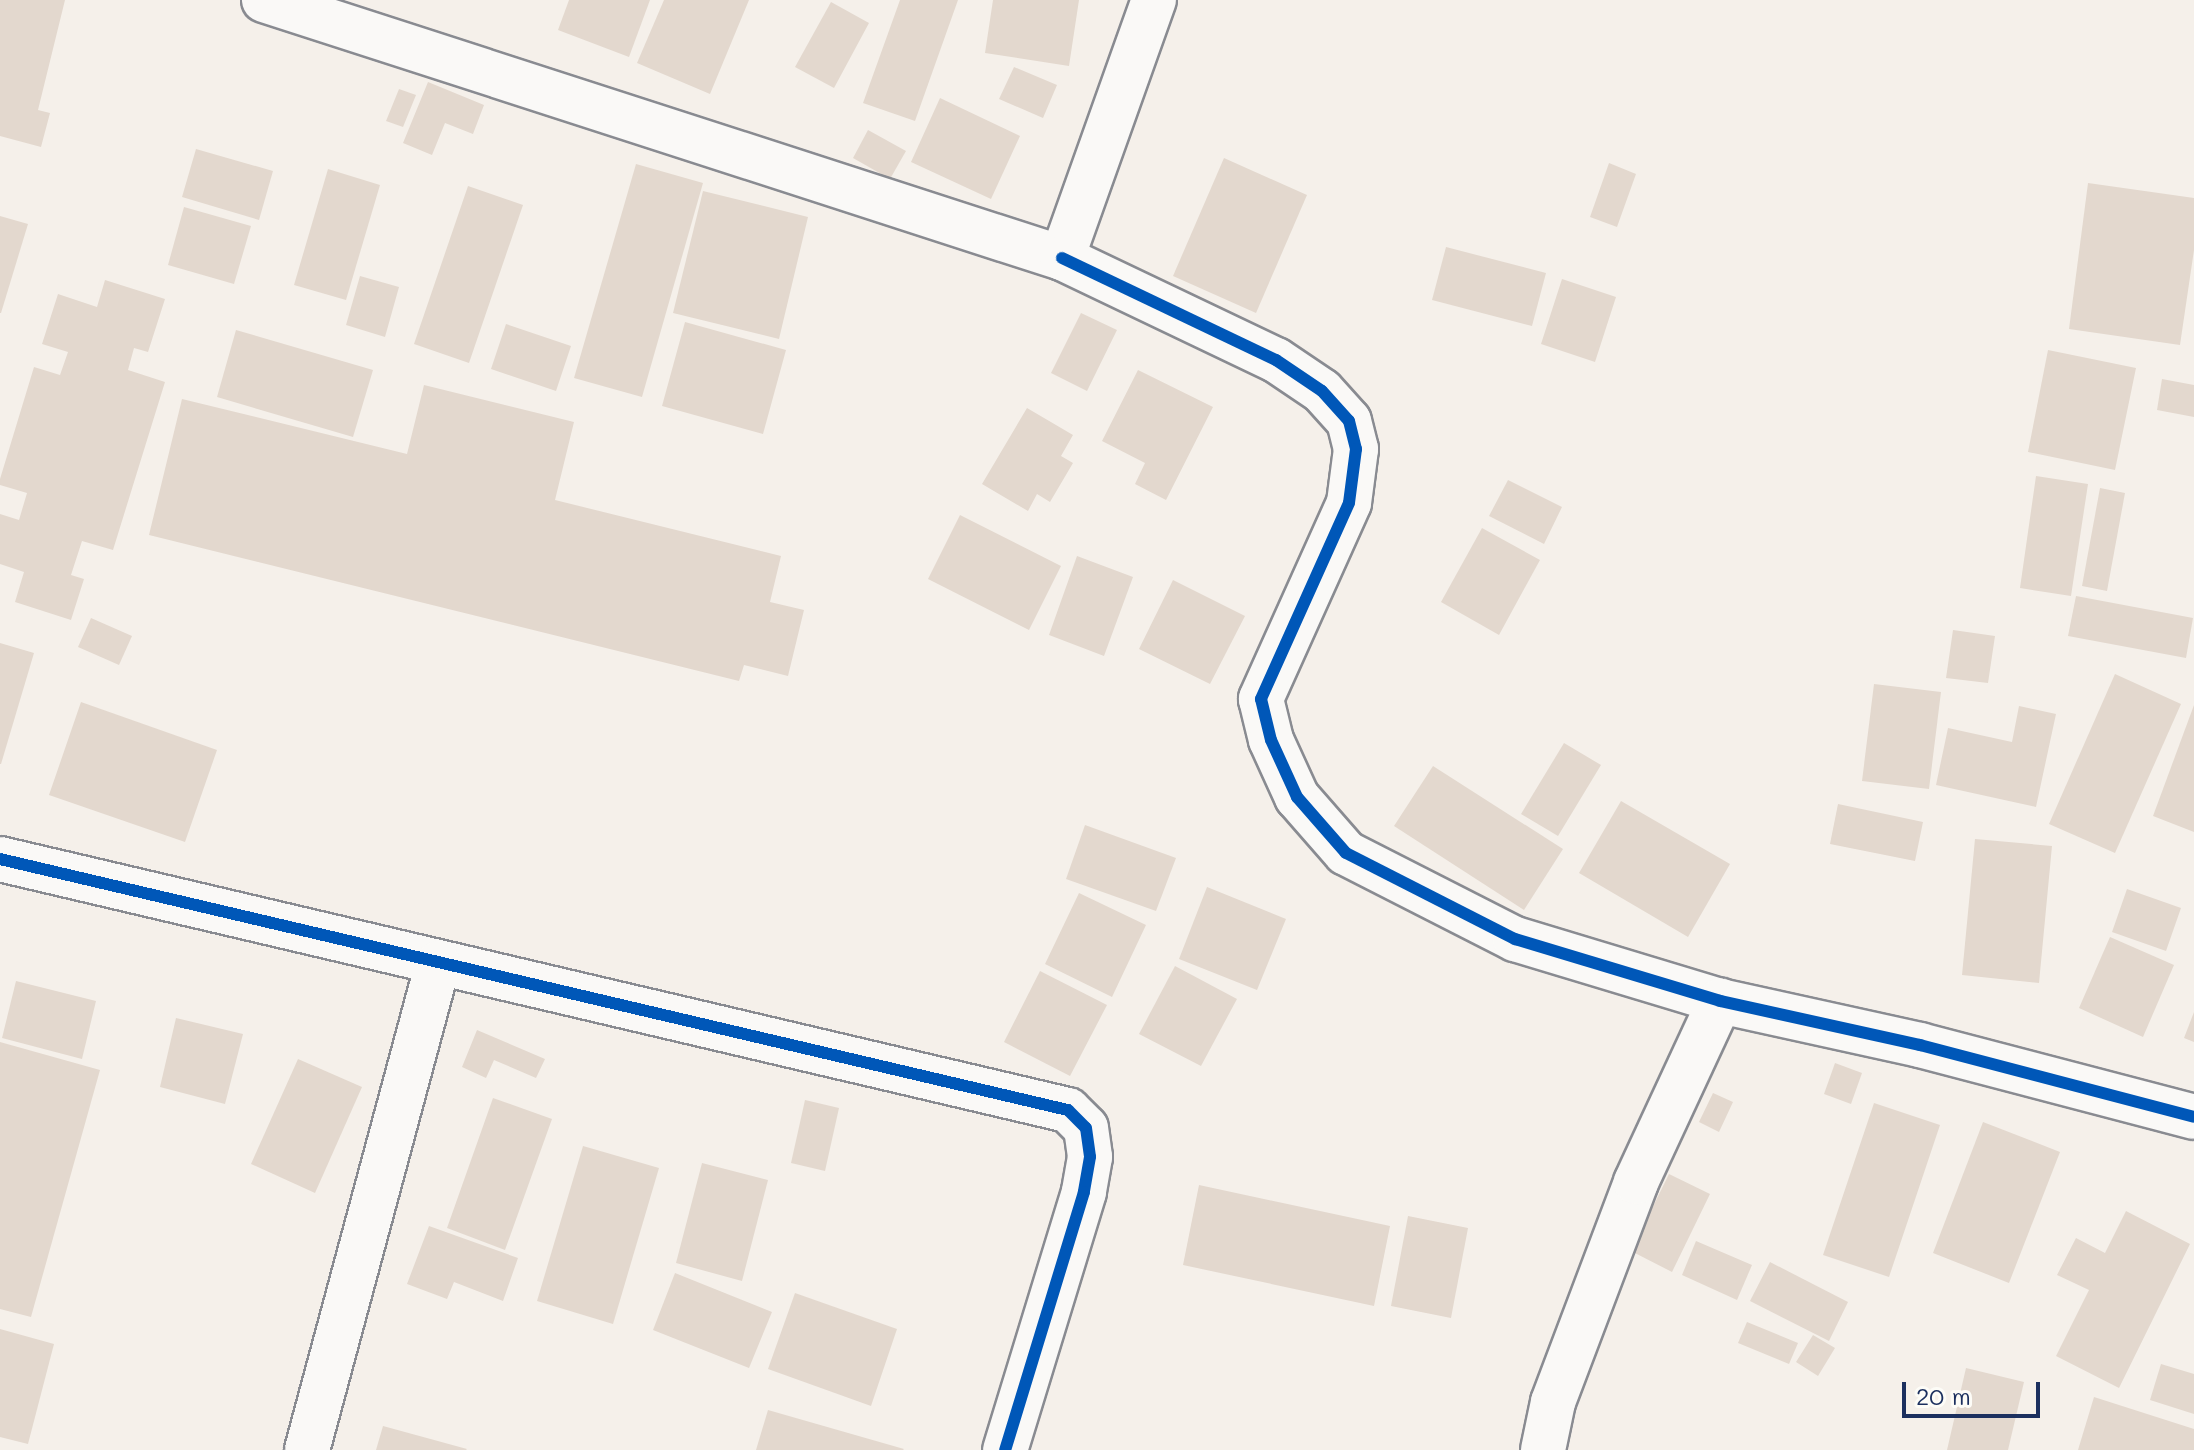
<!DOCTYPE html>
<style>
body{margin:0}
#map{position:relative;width:2194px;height:1450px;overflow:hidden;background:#f5f0ea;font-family:Mali,sans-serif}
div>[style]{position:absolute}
.building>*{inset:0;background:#e3d8ce}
.roads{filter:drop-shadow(2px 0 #898b91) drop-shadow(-2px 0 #898b91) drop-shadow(0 2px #898b91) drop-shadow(0 -2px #898b91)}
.minor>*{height:44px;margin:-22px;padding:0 22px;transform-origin:22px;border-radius:22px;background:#faf9f7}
.cycleway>*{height:12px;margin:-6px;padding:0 6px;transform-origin:6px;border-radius:6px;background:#0057b8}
span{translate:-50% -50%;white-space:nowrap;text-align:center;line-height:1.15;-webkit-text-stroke:8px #fdfcf7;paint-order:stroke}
.scale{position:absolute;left:1902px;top:1382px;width:138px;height:36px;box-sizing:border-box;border:4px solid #1b2f5e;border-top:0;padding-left:10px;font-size:24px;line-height:28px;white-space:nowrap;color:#1b2f5e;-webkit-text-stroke:6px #fdfcf7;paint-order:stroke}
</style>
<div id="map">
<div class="building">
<i style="clip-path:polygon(0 0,65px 0,38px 110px,50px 113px,41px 147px,0 136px)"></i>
<i style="clip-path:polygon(569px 0,650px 0,629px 57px,558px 30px)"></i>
<i style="clip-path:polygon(664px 0,749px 0,710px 94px,637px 63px)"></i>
<i style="clip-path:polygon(900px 0,958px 0,915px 121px,863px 103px)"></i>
<i style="clip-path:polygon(993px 0,1079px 0,1069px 66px,985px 53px)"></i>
<i style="clip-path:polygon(831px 2px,869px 23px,834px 88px,795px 67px)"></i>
<i style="clip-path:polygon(1014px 67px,1057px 85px,1043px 118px,999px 99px)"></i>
<i style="clip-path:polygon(428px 82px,484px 105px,473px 134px,445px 123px,432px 155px,403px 143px)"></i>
<i style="clip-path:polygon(399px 89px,416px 95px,403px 127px,386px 121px)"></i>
<i style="clip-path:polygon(940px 98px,1020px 136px,991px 199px,911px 162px)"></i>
<i style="clip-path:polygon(868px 130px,906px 151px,890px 179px,853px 158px)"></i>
<i style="clip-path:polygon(196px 149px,273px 171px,259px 220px,182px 197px)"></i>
<i style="clip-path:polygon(1224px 158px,1307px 195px,1256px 313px,1173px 276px)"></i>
<i style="clip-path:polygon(1609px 163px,1636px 174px,1617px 227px,1590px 217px)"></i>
<i style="clip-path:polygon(636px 164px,703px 183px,642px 397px,574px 378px)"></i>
<i style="clip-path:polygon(328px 169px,380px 185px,346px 300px,294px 285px)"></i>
<i style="clip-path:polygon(2088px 183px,2194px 198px,2194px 250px,2180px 345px,2069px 329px)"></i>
<i style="clip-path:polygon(468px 186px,523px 205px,469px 363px,414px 344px)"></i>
<i style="clip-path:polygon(703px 191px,808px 217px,779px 339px,673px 313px)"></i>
<i style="clip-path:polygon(184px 207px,251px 226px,234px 284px,168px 265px)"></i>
<i style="clip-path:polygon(0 216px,28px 224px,1px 313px,0 313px)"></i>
<i style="clip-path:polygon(1446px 247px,1546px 273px,1532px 326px,1432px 300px)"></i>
<i style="clip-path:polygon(360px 276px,399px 287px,385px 337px,346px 325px)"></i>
<i style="clip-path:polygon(1562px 279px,1616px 297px,1595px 362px,1541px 344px)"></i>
<i style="clip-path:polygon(105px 280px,165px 299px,148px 352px,134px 348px,128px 370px,165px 382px,113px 550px,82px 541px,71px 575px,84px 579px,71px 620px,15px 602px,24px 572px,0 564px,0 514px,19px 520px,27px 493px,0 485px,0 479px,34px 367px,60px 375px,68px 352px,42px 344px,58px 294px,97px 307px)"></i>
<i style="clip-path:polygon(1081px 313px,1117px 330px,1087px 391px,1051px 373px)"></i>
<i style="clip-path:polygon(685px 322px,786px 350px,763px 434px,662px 406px)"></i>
<i style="clip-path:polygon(506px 324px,571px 346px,556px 391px,491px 369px)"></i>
<i style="clip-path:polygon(236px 330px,373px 370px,353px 437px,217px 397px)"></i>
<i style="clip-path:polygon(2048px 350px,2136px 368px,2115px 470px,2028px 452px)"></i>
<i style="clip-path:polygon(1138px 370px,1213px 407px,1166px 500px,1135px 484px,1145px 463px,1102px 441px)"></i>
<i style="clip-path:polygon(2162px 379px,2194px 385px,2194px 417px,2157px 410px)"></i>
<i style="clip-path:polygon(424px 385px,574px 422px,555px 500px,781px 556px,770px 602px,804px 610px,788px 676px,744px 665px,739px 681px,149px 535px,182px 399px,407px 454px)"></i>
<i style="clip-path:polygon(1027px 408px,1073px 435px,1061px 456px,1073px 463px,1050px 502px,1037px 494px,1028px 511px,982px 484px)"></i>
<i style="clip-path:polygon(2036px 476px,2088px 484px,2071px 596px,2020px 588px)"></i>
<i style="clip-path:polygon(1508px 480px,1562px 507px,1544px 544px,1489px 516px)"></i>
<i style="clip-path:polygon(2100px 488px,2125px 493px,2107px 591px,2082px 586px)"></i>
<i style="clip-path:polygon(960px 515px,1061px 566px,1029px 630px,928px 579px)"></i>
<i style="clip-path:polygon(1482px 528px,1540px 560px,1499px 635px,1441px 602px)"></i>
<i style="clip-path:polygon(1077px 556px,1133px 577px,1104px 656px,1049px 635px)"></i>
<i style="clip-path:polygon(1173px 580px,1245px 616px,1210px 684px,1139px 649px)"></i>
<i style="clip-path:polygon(2076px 596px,2193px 618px,2186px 658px,2068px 636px)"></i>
<i style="clip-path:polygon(91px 618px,132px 636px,119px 665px,78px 647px)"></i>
<i style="clip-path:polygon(1953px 630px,1995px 636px,1988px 683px,1946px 678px)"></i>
<i style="clip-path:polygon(0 643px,34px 653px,1px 764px,0 764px)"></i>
<i style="clip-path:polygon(2115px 674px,2181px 704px,2115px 853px,2049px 824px)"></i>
<i style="clip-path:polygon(1874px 684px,1941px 692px,1929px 789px,1862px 781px)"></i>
<i style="clip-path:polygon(81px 702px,217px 750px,185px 842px,49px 795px)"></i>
<i style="clip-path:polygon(2194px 705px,2194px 832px,2153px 816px)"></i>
<i style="clip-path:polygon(2019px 706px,2056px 714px,2036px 807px,1936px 785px,1948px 728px,2012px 742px)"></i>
<i style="clip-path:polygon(1564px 743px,1601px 765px,1558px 836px,1521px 814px)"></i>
<i style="clip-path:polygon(1433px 766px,1563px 849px,1524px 910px,1394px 826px)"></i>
<i style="clip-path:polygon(1621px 801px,1730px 864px,1688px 937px,1579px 873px)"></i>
<i style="clip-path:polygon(1838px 804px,1923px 822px,1915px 861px,1830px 844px)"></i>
<i style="clip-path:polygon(1085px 825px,1176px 858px,1156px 911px,1066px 879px)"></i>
<i style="clip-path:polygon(1975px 839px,2052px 846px,2039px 983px,1962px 975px)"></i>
<i style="clip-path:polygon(1207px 887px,1286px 919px,1257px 990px,1179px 959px)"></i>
<i style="clip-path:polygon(2127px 889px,2181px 908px,2166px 951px,2112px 932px)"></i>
<i style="clip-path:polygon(1079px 893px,1146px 925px,1112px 997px,1045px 964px)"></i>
<i style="clip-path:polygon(2110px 937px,2174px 965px,2143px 1037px,2079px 1008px)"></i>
<i style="clip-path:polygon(1175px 966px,1237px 999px,1201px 1066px,1139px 1034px)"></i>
<i style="clip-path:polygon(1040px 971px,1107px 1005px,1070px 1076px,1004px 1042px)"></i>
<i style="clip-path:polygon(16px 981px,96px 1001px,82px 1059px,2px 1038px)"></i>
<i style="clip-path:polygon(2194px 1012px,2194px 1042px,2184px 1038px)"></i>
<i style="clip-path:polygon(176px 1018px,243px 1034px,225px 1104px,160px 1087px)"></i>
<i style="clip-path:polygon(477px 1030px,545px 1059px,536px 1078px,494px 1060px,486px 1078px,462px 1067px)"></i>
<i style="clip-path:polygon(0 1042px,100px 1070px,31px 1317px,0 1309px)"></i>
<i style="clip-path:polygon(298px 1059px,362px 1087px,315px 1193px,251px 1164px)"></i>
<i style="clip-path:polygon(1835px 1063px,1862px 1073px,1851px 1104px,1824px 1094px)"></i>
<i style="clip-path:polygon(1713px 1093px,1733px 1102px,1719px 1132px,1699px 1122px)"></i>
<i style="clip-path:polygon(493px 1098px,552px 1119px,505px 1250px,447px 1228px)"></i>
<i style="clip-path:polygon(805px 1100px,839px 1108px,825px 1171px,791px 1163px)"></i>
<i style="clip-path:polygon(1874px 1103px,1940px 1125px,1889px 1277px,1823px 1255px)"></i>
<i style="clip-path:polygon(1983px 1122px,2060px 1152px,2009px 1283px,1933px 1253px)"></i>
<i style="clip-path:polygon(583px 1146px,659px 1168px,613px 1324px,537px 1301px)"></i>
<i style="clip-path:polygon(702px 1163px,768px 1180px,742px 1281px,676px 1263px)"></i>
<i style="clip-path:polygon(1669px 1174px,1710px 1194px,1672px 1272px,1631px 1251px)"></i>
<i style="clip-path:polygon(1199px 1185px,1390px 1226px,1374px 1306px,1183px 1265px)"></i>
<i style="clip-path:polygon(2126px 1211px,2190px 1244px,2119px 1388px,2056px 1356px,2089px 1290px,2057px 1275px,2076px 1238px,2105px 1253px)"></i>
<i style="clip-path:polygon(1408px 1216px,1468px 1228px,1451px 1318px,1391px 1306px)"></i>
<i style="clip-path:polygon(429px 1226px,518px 1258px,503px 1301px,454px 1282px,447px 1299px,407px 1284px)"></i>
<i style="clip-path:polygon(1696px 1241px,1752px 1265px,1737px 1300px,1682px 1275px)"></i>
<i style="clip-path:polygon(1770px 1262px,1848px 1302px,1829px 1341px,1750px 1301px)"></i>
<i style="clip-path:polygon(675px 1273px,772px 1312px,749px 1368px,653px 1330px)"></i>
<i style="clip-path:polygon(795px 1293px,897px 1329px,871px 1406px,768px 1369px)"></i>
<i style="clip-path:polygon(1747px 1322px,1798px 1343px,1789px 1364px,1738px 1343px)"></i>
<i style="clip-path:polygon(0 1329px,54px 1344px,28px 1444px,0 1437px)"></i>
<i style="clip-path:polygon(1813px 1335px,1835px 1348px,1818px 1376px,1796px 1362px)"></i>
<i style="clip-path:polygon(2161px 1364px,2194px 1374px,2194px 1414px,2150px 1400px)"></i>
<i style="clip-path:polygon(1966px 1368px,2024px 1382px,2008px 1450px,1947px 1450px)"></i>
<i style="clip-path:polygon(2094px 1397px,2194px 1429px,2194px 1450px,2078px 1450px)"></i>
<i style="clip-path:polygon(768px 1410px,904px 1449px,903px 1450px,756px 1450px)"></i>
<i style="clip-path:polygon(383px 1426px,467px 1449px,466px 1450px,376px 1450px)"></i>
</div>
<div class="roads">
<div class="minor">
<i style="left:264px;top:0;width:839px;rotate:17.92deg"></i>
<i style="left:1062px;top:258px;width:274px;rotate:-70.4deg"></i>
<i style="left:1062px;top:258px;width:237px;rotate:25.5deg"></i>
<i style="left:1276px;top:360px;width:55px;rotate:34deg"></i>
<i style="left:1322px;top:391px;width:40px;rotate:48deg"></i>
<i style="left:1349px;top:421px;width:29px;rotate:76deg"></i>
<i style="left:1356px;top:449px;width:54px;rotate:97.4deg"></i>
<i style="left:1349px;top:503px;width:215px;rotate:114.2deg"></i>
<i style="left:1261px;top:699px;width:42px;rotate:76.3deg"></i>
<i style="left:1271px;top:740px;width:63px;rotate:65.5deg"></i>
<i style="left:1297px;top:797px;width:74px;rotate:48.8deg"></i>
<i style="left:1346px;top:853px;width:190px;rotate:27deg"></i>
<i style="left:1515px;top:939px;width:214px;rotate:16.8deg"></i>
<i style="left:1720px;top:1001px;width:205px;rotate:12.4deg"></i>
<i style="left:1920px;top:1045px;width:283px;rotate:14.7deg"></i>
<i style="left:0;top:859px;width:1097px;rotate:13.23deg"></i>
<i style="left:1068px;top:1110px;width:25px;rotate:45deg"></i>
<i style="left:1086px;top:1128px;width:29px;rotate:82deg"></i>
<i style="left:1090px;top:1157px;width:36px;rotate:100deg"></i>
<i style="left:1084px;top:1192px;width:270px;rotate:107deg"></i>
<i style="left:307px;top:1450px;width:504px;rotate:-74.94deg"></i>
<i style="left:1543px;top:1450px;width:49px;rotate:-78.2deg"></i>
<i style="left:1553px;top:1402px;width:235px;rotate:-69.3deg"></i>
<i style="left:1636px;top:1182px;width:200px;rotate:-65.1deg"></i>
</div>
</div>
<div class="cycleway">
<i style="left:1062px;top:258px;width:237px;rotate:25.5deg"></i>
<i style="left:1276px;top:360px;width:55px;rotate:34deg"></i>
<i style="left:1322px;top:391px;width:40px;rotate:48deg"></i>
<i style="left:1349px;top:421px;width:29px;rotate:76deg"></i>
<i style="left:1356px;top:449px;width:54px;rotate:97.4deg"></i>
<i style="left:1349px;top:503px;width:215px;rotate:114.2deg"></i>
<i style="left:1261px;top:699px;width:42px;rotate:76.3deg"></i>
<i style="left:1271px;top:740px;width:63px;rotate:65.5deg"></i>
<i style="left:1297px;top:797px;width:74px;rotate:48.8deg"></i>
<i style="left:1346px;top:853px;width:190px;rotate:27deg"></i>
<i style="left:1515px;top:939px;width:214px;rotate:16.8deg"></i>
<i style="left:1720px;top:1001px;width:205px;rotate:12.4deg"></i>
<i style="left:1920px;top:1045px;width:283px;rotate:14.7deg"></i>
<i style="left:0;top:859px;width:1097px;rotate:13.23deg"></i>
<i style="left:1068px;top:1110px;width:25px;rotate:45deg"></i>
<i style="left:1086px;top:1128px;width:29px;rotate:82deg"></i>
<i style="left:1090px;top:1157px;width:36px;rotate:100deg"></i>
<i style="left:1084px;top:1192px;width:270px;rotate:107deg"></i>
</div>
<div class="scale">20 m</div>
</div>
